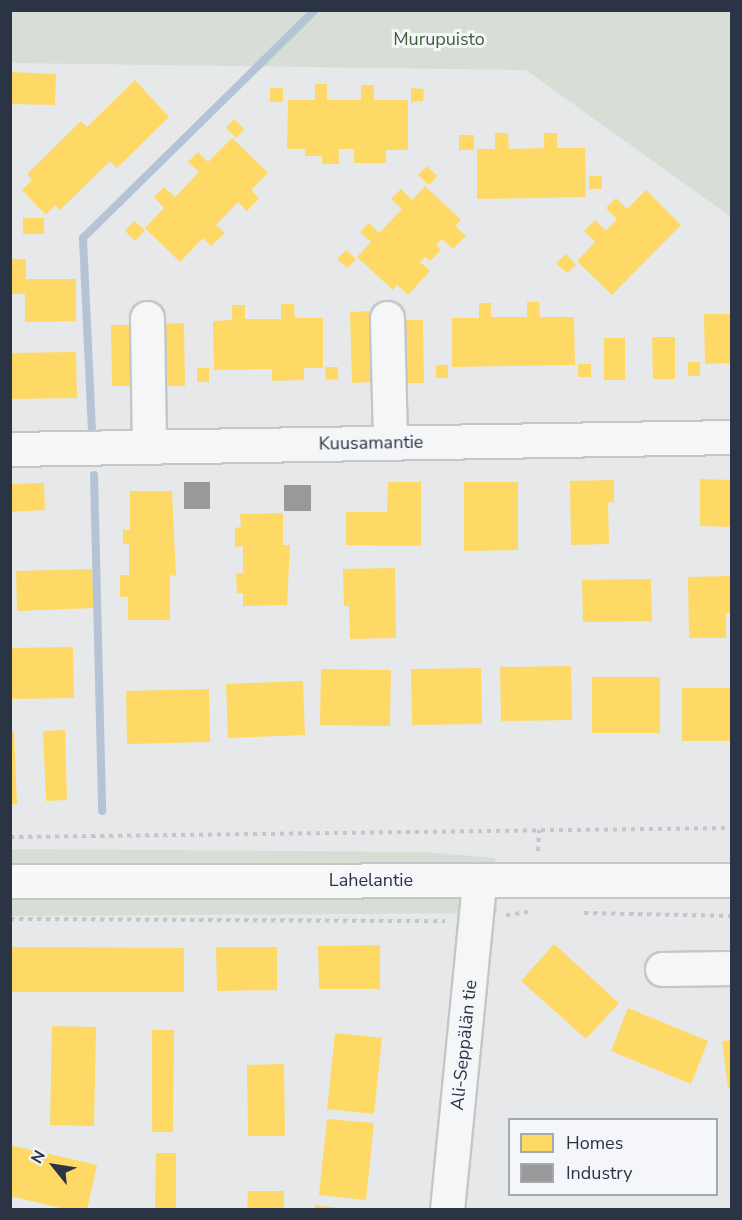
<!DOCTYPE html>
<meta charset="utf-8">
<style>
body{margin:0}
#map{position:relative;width:742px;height:1220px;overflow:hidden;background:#e6e8ea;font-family:"Nunito Sans",sans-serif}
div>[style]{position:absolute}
.green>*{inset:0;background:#d6ded6}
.homes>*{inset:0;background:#ffd966}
.industry>*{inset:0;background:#999}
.stream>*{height:8px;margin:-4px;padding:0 4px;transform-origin:4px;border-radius:4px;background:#b4c4d5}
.path>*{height:4px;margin-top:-2px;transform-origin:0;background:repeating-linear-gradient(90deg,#c5c6ca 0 4.5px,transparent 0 9px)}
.roads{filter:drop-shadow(2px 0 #c4c6c8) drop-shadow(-2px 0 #c4c6c8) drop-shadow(0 2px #c4c6c8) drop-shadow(0 -2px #c4c6c8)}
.minor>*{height:33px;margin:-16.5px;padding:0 16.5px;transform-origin:16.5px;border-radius:16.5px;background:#f5f6f7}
.major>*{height:33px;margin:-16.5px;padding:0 16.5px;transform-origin:16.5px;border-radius:16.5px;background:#f8f8f8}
span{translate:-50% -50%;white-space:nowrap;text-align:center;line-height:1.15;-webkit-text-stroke:6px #f4f6f9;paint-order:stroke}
.park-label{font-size:18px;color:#3f6138}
.street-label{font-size:18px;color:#2b3445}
.frame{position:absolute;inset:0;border:12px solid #2b3445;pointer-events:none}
.legend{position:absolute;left:508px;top:1118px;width:210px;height:78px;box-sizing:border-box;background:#f4f6f9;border:2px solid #a4a8b1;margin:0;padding:8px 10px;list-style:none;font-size:18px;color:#2b3445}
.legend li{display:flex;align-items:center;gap:12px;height:30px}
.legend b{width:30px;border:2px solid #a4a8b1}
.north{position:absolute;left:24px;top:1136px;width:60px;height:60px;-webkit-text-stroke:4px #f4f6f9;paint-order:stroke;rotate:300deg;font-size:16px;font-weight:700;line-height:24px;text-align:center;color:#2b3445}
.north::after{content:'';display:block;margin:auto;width:21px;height:27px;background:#2b3445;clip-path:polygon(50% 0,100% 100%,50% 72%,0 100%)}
</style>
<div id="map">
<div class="green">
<i style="clip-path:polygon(10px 11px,731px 11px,731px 217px,526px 70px,11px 63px)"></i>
<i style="clip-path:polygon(10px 849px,425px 852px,495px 858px,497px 913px,11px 916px)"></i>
</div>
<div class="homes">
<i style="clip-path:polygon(10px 72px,56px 74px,55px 105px,10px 104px)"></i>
<i style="clip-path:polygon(135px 80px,169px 117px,117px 168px,110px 161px,60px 210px,55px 205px,46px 215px,22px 190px,32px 180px,27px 174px,81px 121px,87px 127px)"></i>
<i style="clip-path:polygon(315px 84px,327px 84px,327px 100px,361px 100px,361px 85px,374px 85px,374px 100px,408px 100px,408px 150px,386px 150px,386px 163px,354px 163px,354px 149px,339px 149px,339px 164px,322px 164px,322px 156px,305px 156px,305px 149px,287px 149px,288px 100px,315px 100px)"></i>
<i style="clip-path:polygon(270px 88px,283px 88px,283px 102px,270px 102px)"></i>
<i style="clip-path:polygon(411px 88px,424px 89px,423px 101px,411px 102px)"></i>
<i style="clip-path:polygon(234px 119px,244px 129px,236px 138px,226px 128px)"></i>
<i style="clip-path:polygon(495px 133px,508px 133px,509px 149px,544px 148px,544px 133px,557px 133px,557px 148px,585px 148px,586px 197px,477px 199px,477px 149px,495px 149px)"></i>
<i style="clip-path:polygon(459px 135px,474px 135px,474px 150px,459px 150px)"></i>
<i style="clip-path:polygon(232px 138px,268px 173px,251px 190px,259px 198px,247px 211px,238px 202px,216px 225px,225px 233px,211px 246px,203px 238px,180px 262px,145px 228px,164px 208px,154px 197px,164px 187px,175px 197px,199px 172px,188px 162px,198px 152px,208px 162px)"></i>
<i style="clip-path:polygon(427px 166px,437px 176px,429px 185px,418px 175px)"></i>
<i style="clip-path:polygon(589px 176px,602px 176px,602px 189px,589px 189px)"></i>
<i style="clip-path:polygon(425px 186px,461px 220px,455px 226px,466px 236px,453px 249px,442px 239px,436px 245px,441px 250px,430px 261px,425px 257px,420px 262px,430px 271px,408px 295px,397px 285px,393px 290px,357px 257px,371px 242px,360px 232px,369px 223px,379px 233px,402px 209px,391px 199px,401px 189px,412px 200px)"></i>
<i style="clip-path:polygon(646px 190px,681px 225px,612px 295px,577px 261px,595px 242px,584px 231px,595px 220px,606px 231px,617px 219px,606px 208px,616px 198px,627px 209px)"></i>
<i style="clip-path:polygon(23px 218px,44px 218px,44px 234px,23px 234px)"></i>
<i style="clip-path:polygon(134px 221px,145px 230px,135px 241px,125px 231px)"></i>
<i style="clip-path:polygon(346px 250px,356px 259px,347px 268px,337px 259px)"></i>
<i style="clip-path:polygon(566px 254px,576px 265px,567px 273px,556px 263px)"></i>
<i style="clip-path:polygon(10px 259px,26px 259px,26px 279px,76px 279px,76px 321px,25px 322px,25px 294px,10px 294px)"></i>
<i style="clip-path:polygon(527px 302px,539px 302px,540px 317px,574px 317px,575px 365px,452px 367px,452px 318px,479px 318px,479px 303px,491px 303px,491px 317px,527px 317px)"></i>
<i style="clip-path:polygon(281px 304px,294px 304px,295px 318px,323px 318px,323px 368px,304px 368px,304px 380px,272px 381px,272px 369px,214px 370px,213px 321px,232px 320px,232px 305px,245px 305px,245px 319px,281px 319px)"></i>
<i style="clip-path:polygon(373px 311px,374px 382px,352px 383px,350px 312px)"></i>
<i style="clip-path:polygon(704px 314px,732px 314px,732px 363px,705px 364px)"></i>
<i style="clip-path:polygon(399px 320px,423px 320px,424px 383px,400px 383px)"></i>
<i style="clip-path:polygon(184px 323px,185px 386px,162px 386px,161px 324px)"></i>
<i style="clip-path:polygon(111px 325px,134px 325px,135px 386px,112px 386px)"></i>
<i style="clip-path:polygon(652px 337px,675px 337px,675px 379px,653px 379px)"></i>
<i style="clip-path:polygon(604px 338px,625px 338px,625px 380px,604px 380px)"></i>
<i style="clip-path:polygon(76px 352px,77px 398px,10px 399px,10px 353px)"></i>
<i style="clip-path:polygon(688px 362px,700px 362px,700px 376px,688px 376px)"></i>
<i style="clip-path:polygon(578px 364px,591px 364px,591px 377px,578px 377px)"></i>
<i style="clip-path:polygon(436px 365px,448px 365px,448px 378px,436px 378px)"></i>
<i style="clip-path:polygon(325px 367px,338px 367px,338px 379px,326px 380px)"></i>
<i style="clip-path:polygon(197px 368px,209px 368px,209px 382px,197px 382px)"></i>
<i style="clip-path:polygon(700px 479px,732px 480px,732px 527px,700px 526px)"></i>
<i style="clip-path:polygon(614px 480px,614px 502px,608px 503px,609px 544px,571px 545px,570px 481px)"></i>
<i style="clip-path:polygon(388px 482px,421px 482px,421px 546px,346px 545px,346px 512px,387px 512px)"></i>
<i style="clip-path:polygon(464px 482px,518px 482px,518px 550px,464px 551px)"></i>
<i style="clip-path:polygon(44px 483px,45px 510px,10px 512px,10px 484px)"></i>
<i style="clip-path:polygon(130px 491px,172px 491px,176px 576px,170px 575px,170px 620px,128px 620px,128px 597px,120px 597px,120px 575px,129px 575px,129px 544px,123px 544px,123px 530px,130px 530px)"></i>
<i style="clip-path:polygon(283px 513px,283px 545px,290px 545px,287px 605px,243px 606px,243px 593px,237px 593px,236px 573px,243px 573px,243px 546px,235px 547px,235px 528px,241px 527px,240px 514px)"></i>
<i style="clip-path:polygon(395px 568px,396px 638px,350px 639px,349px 606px,344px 606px,343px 569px)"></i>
<i style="clip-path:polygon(92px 569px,94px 608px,17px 611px,16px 571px)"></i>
<i style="clip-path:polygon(732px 576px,732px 613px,726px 613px,726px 638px,689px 638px,688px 577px)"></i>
<i style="clip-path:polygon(651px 579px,652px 621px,583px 622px,582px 580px)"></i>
<i style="clip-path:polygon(73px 647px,74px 698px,10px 699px,10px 648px)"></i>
<i style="clip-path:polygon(571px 666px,572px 720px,501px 721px,500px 667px)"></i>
<i style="clip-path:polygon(481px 668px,482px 724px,412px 725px,411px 669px)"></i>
<i style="clip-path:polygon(321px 669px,391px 670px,390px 726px,320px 725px)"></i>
<i style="clip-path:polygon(592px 677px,660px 677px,660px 733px,592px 733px)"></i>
<i style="clip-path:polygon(303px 681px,305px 735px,228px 738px,226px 684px)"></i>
<i style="clip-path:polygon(682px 688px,732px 688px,732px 741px,682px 741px)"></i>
<i style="clip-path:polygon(209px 689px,210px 742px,127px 744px,126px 691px)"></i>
<i style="clip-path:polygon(65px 730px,67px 800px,46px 801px,43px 731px)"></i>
<i style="clip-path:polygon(10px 731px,14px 731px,17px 804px,10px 805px)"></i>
<i style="clip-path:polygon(554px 944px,619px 1003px,586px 1039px,521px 981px)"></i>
<i style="clip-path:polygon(380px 945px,380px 989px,319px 989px,318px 946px)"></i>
<i style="clip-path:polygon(10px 947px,184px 948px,184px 992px,10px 992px)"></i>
<i style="clip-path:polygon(216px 947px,277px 947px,277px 990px,217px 991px)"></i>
<i style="clip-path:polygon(628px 1008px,708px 1041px,691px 1084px,611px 1051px)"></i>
<i style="clip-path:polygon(52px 1026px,96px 1027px,94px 1126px,50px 1125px)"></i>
<i style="clip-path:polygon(152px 1030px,174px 1030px,173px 1132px,152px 1132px)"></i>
<i style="clip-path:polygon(335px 1033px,382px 1038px,374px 1114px,327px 1109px)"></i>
<i style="clip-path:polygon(732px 1040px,732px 1088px,728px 1088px,722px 1041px)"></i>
<i style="clip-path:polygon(284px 1064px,285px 1136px,248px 1136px,247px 1065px)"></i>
<i style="clip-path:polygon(327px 1119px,374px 1123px,366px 1200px,319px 1195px)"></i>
<i style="clip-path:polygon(10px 1145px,97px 1165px,87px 1210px,69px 1210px,10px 1196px)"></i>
<i style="clip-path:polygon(156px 1153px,176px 1153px,176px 1210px,155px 1210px)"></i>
<i style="clip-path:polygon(248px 1191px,284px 1191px,284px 1210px,247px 1210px)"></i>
<i style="clip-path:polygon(315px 1205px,339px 1208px,339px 1210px,314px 1210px)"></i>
</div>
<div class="industry">
<i style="clip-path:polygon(184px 482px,210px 482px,210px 509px,184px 509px)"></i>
<i style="clip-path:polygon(284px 485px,311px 485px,311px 511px,284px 511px)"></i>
</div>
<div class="stream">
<i style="left:92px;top:431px;width:193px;rotate:-92.7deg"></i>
<i style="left:83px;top:238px;width:325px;rotate:-44.5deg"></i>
<i style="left:94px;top:475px;width:336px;rotate:88.6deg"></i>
</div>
<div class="path">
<i style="left:10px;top:837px;width:722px;rotate:-0.71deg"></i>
<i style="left:538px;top:851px;width:21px;rotate:-87deg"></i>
<i style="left:584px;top:913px;width:148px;rotate:1.2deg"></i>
<i style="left:506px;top:915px;width:22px;rotate:-8deg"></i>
<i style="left:10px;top:919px;width:435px;rotate:0.3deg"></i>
</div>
<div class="roads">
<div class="minor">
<i style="left:147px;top:318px;width:129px;rotate:89.1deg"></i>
<i style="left:387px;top:318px;width:125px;rotate:88.6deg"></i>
<i style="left:10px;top:449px;width:722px;rotate:-0.95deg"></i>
<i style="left:662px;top:969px;width:70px;rotate:-0.8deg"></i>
<i style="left:447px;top:1210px;width:331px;rotate:-84.4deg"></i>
</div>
<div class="major">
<i style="left:10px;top:881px;width:722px;rotate:-0.08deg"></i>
</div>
</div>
<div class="park-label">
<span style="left:439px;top:39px">Murupuisto</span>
</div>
<div class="street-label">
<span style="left:371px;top:443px;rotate:-1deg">Kuusamantie</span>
<span style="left:371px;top:880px">Lahelantie</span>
<span style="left:464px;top:1045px;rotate:-84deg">Ali-Seppälän tie</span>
</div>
<div class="frame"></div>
<ul class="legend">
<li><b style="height:16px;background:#ffd966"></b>Homes</li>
<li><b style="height:16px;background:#999"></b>Industry</li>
</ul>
<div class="north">N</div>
</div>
